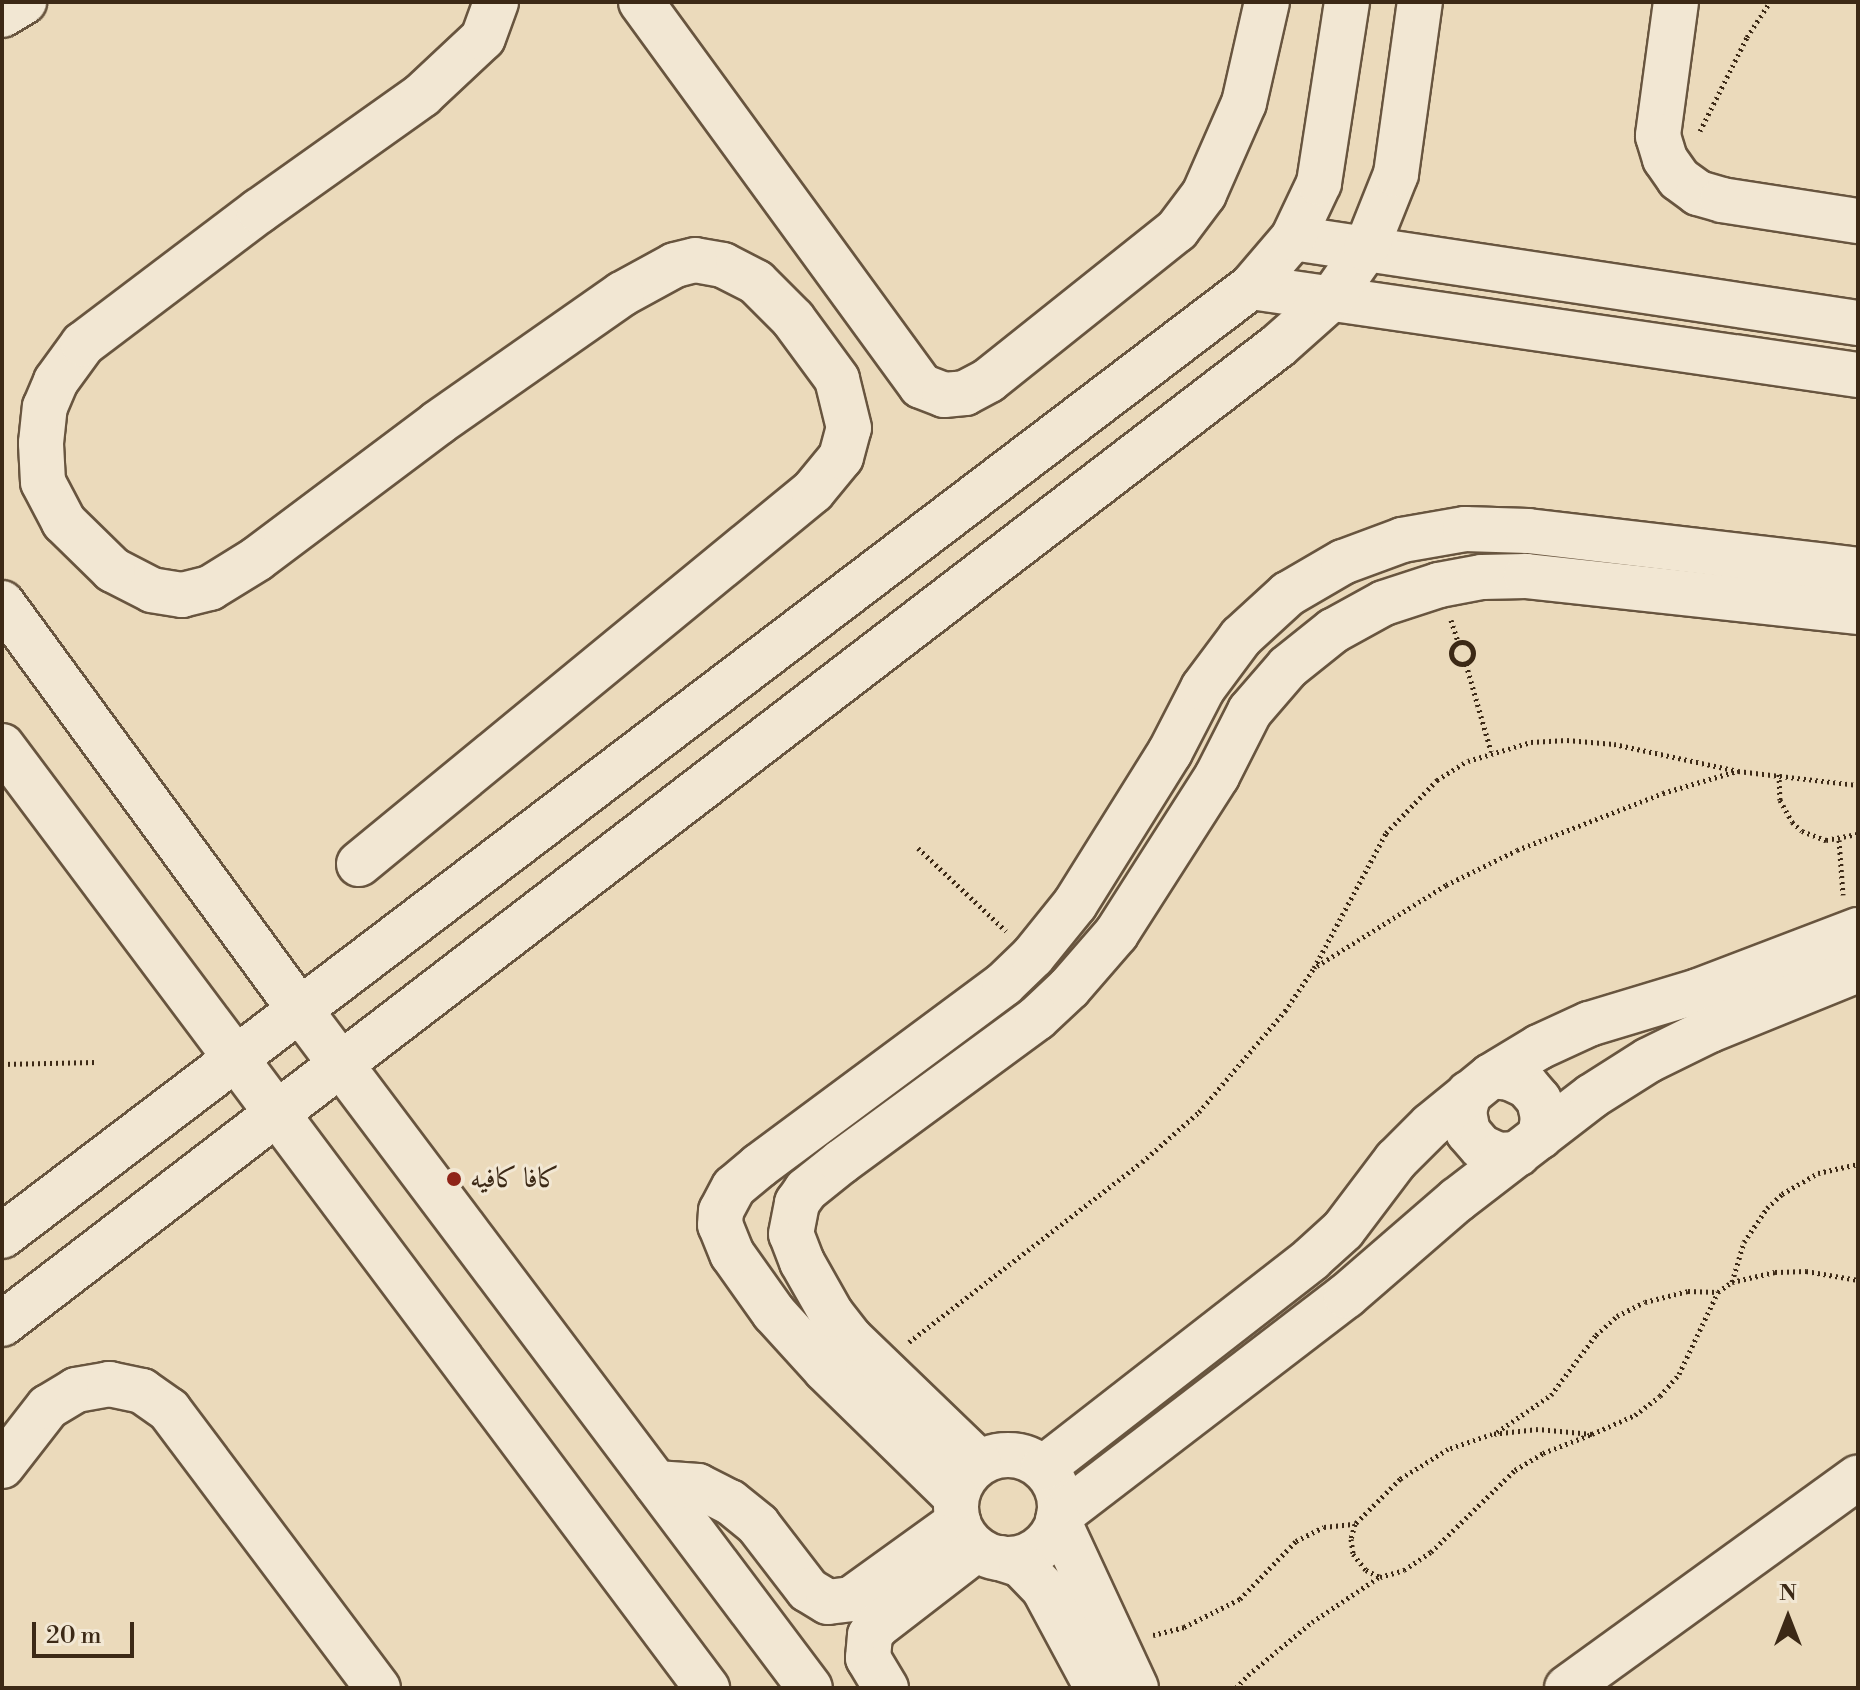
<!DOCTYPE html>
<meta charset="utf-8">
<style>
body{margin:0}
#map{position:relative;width:1860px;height:1690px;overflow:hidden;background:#ebdabb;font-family:"Libre Bodoni",Amiri,serif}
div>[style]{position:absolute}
.path>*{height:5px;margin-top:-2.5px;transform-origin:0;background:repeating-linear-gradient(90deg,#3c2916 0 2px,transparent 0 6px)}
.path>.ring{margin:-2.5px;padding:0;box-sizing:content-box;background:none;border:5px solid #3c2916;border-radius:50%}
.roads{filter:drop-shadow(2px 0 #68553f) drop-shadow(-2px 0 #68553f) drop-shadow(0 2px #68553f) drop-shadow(0 -2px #68553f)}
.minor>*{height:44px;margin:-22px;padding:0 22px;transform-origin:22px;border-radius:22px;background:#f2e7d3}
.minor>.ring{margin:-22px;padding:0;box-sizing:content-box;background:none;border:44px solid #f2e7d3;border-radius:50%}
.dots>*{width:22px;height:22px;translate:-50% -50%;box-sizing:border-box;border:4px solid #f2e7d3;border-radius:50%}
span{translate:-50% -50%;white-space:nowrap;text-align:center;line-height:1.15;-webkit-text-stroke:6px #f2e7d3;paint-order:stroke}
.poi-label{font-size:28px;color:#3c2916}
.left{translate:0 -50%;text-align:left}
.frame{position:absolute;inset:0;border:4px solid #3c2916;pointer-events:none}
.north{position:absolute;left:1748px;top:1578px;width:80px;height:80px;-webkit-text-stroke:6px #f2e7d3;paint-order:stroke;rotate:0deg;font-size:22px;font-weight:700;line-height:32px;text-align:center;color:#3c2916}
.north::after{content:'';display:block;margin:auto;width:28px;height:36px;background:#3c2916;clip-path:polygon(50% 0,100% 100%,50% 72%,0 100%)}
.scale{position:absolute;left:32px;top:1622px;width:102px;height:36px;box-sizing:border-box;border:4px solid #3c2916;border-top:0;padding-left:10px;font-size:24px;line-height:28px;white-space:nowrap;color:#3c2916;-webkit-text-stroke:6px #f2e7d3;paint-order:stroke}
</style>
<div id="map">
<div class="path">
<i style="left:1700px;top:131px;width:105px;rotate:-63.4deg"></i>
<i style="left:1747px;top:37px;width:42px;rotate:-56.7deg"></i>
<i style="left:1451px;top:620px;width:23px;rotate:72deg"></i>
<i class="ring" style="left:1451px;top:642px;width:17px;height:17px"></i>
<i style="left:1466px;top:664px;width:91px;rotate:74deg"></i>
<i style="left:1779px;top:774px;width:26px;rotate:88deg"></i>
<i style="left:1780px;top:800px;width:25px;rotate:61deg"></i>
<i style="left:1792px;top:822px;width:13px;rotate:42deg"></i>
<i style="left:1802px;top:831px;width:26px;rotate:21deg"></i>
<i style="left:1826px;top:840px;width:33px;rotate:-11deg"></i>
<i style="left:1839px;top:840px;width:55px;rotate:85.8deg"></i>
<i style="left:918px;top:848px;width:121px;rotate:43.3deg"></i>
<i style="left:1317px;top:966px;width:152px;rotate:-32.1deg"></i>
<i style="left:1446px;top:885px;width:79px;rotate:-26.2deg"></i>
<i style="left:1517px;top:850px;width:157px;rotate:-21.3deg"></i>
<i style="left:1663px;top:793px;width:77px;rotate:-16.6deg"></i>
<i style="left:2px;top:1064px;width:94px;rotate:-1.2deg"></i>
<i style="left:1732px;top:1282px;width:42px;rotate:-73.3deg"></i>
<i style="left:1744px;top:1242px;width:41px;rotate:-55.9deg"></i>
<i style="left:1767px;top:1208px;width:21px;rotate:-43deg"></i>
<i style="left:1782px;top:1194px;width:42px;rotate:-30.3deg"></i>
<i style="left:1818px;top:1173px;width:41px;rotate:-12.7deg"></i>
<i style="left:909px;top:1342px;width:294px;rotate:-37.7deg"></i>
<i style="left:1142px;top:1162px;width:76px;rotate:-41.3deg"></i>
<i style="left:1199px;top:1112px;width:133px;rotate:-49.6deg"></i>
<i style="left:1285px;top:1011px;width:52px;rotate:-56deg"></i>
<i style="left:1314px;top:968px;width:153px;rotate:-61.9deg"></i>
<i style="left:1386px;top:833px;width:74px;rotate:-46.1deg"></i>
<i style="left:1437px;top:780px;width:36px;rotate:-32deg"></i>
<i style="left:1468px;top:761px;width:66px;rotate:-16.8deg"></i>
<i style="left:1531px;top:742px;width:36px;rotate:-3deg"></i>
<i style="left:1567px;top:740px;width:47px;rotate:4.9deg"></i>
<i style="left:1614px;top:744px;width:127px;rotate:12.3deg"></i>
<i style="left:1738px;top:771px;width:121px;rotate:6.7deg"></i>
<i style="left:1497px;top:1432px;width:65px;rotate:-34.4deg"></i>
<i style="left:1551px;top:1395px;width:75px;rotate:-53.1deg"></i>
<i style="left:1596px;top:1335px;width:28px;rotate:-42deg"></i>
<i style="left:1617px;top:1316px;width:31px;rotate:-27deg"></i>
<i style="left:1645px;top:1302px;width:44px;rotate:-14.3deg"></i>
<i style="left:1688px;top:1291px;width:30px;rotate:2deg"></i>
<i style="left:1592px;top:1434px;width:54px;rotate:-174.7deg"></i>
<i style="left:1538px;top:1429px;width:46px;rotate:173.8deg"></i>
<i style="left:1492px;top:1434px;width:46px;rotate:161.2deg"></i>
<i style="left:1448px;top:1449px;width:57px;rotate:148deg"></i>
<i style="left:1400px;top:1479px;width:64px;rotate:135deg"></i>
<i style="left:1355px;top:1524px;width:16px;rotate:105deg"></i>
<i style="left:1351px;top:1539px;width:15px;rotate:82deg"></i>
<i style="left:1353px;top:1554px;width:21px;rotate:51deg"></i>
<i style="left:1366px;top:1570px;width:16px;rotate:27deg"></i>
<i style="left:1380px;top:1577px;width:25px;rotate:-16deg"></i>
<i style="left:1404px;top:1570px;width:32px;rotate:-34deg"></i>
<i style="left:1431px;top:1552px;width:117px;rotate:-44.3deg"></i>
<i style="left:1515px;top:1470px;width:33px;rotate:-31deg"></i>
<i style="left:1543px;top:1453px;width:53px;rotate:-21.2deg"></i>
<i style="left:1592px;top:1434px;width:47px;rotate:-23.8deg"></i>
<i style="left:1635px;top:1415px;width:31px;rotate:-37deg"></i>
<i style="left:1660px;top:1396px;width:29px;rotate:-49deg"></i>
<i style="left:1679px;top:1374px;width:91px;rotate:-64.6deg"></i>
<i style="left:1718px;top:1292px;width:17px;rotate:-36deg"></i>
<i style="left:1732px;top:1282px;width:44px;rotate:-13.1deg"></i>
<i style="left:1775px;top:1272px;width:31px;rotate:-2deg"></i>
<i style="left:1806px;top:1271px;width:53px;rotate:9.8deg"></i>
<i style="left:1153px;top:1635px;width:32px;rotate:-14deg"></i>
<i style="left:1184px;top:1627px;width:63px;rotate:-26.6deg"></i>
<i style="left:1240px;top:1599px;width:81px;rotate:-46deg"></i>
<i style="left:1296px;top:1541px;width:31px;rotate:-27deg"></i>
<i style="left:1324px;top:1527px;width:31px;rotate:-6deg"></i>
<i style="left:1236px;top:1688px;width:18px;rotate:-47deg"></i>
<i style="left:1248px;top:1675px;width:83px;rotate:-39.6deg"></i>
<i style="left:1312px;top:1622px;width:81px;rotate:-33.9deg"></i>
</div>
<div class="roads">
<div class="minor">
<i style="left:641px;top:2px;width:475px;rotate:53.9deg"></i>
<i style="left:921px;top:386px;width:25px;rotate:21deg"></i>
<i style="left:944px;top:395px;width:21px;rotate:-5deg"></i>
<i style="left:965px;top:393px;width:27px;rotate:-28deg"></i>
<i style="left:989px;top:380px;width:241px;rotate:-38.6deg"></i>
<i style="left:1177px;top:230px;width:45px;rotate:-53.1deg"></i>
<i style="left:1204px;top:194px;width:99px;rotate:-66.3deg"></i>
<i style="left:1244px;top:103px;width:104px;rotate:-77.2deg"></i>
<i style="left:1676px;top:2px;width:135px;rotate:97.7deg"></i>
<i style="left:1658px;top:136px;width:24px;rotate:73deg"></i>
<i style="left:1665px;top:159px;width:24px;rotate:55deg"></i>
<i style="left:1679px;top:179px;width:24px;rotate:36deg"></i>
<i style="left:1698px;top:193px;width:25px;rotate:16deg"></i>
<i style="left:1722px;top:200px;width:138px;rotate:8.8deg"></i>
<i style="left:2px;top:15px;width:26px;rotate:-31deg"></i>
<i style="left:1293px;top:238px;width:571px;rotate:8.56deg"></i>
<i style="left:1251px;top:287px;width:613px;rotate:8.25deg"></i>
<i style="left:2px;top:603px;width:504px;rotate:53.79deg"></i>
<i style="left:300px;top:1010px;width:848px;rotate:53.05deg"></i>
<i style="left:2px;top:746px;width:1177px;rotate:53.19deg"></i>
<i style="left:359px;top:864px;width:588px;rotate:-39.41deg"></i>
<i style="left:813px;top:491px;width:44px;rotate:-50.5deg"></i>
<i style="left:841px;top:457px;width:30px;rotate:-75deg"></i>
<i style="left:849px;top:428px;width:50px;rotate:-103.8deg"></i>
<i style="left:837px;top:379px;width:74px;rotate:-126.3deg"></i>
<i style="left:793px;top:319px;width:52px;rotate:-135deg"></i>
<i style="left:756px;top:282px;width:37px;rotate:-153deg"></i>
<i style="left:723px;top:265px;width:28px;rotate:-170deg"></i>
<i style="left:695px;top:260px;width:21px;rotate:166deg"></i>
<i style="left:675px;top:265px;width:60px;rotate:151.3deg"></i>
<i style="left:622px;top:294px;width:225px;rotate:145deg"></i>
<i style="left:438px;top:423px;width:226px;rotate:143.1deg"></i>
<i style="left:257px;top:559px;width:55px;rotate:148.3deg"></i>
<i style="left:210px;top:588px;width:29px;rotate:166deg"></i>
<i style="left:182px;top:595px;width:30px;rotate:-171deg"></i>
<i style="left:152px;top:590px;width:44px;rotate:-152.9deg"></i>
<i style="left:113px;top:570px;width:69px;rotate:-135.6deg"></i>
<i style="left:64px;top:522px;width:45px;rotate:-117.7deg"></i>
<i style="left:43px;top:482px;width:39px;rotate:-93deg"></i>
<i style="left:41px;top:443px;width:36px;rotate:-84deg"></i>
<i style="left:45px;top:407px;width:28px;rotate:-67deg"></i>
<i style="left:56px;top:381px;width:46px;rotate:-53.9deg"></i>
<i style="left:83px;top:344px;width:221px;rotate:-37.1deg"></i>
<i style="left:259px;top:211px;width:200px;rotate:-35.4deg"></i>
<i style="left:422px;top:95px;width:83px;rotate:-43.1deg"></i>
<i style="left:483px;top:38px;width:38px;rotate:-70deg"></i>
<i style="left:1491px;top:1076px;width:19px;rotate:6deg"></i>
<i style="left:1510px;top:1078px;width:19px;rotate:25deg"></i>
<i style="left:1527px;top:1086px;width:18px;rotate:49deg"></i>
<i style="left:1539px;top:1100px;width:18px;rotate:77deg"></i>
<i style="left:1543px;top:1118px;width:19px;rotate:99deg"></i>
<i style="left:1469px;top:1093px;width:20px;rotate:105deg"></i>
<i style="left:1464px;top:1112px;width:20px;rotate:79deg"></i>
<i style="left:1468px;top:1132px;width:20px;rotate:49deg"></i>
<i style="left:1481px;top:1147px;width:19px;rotate:25deg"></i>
<i style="left:1498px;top:1155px;width:20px;rotate:-3deg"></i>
<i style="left:2px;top:1236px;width:1569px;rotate:-37.23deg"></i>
<i style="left:1251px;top:287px;width:65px;rotate:-49.4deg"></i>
<i style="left:1293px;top:238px;width:61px;rotate:-64.7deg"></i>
<i style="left:1319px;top:183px;width:183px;rotate:-81.2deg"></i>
<i style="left:2px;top:1324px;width:1608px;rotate:-37.47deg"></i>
<i style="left:1278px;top:346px;width:71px;rotate:-41.6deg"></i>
<i style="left:1331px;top:299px;width:61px;rotate:-55deg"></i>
<i style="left:1366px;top:249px;width:81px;rotate:-68.2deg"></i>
<i style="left:1396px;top:174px;width:174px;rotate:-82.1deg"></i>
<i class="ring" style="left:956px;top:1455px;width:60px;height:60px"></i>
<i style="left:979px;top:1462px;width:178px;rotate:-136.1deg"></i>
<i style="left:851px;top:1339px;width:31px;rotate:-128deg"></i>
<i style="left:832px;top:1315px;width:61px;rotate:-119.5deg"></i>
<i style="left:802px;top:1262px;width:30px;rotate:-111deg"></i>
<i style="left:791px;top:1234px;width:32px;rotate:-79deg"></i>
<i style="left:797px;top:1203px;width:16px;rotate:-55deg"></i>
<i style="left:806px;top:1190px;width:45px;rotate:-38.7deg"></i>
<i style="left:841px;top:1162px;width:243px;rotate:-36.3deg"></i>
<i style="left:1037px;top:1018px;width:44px;rotate:-43.2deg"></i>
<i style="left:1069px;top:988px;width:72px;rotate:-49deg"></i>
<i style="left:1116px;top:934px;width:188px;rotate:-57.4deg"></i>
<i style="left:1217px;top:776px;width:73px;rotate:-63.1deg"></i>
<i style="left:1250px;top:711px;width:58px;rotate:-49.2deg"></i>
<i style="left:1288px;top:667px;width:58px;rotate:-38.7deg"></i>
<i style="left:1333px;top:631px;width:58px;rotate:-28.8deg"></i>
<i style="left:1384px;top:603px;width:58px;rotate:-18.1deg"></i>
<i style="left:1439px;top:585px;width:44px;rotate:-10.5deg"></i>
<i style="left:1482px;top:577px;width:44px;rotate:-1.3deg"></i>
<i style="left:1526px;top:576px;width:334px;rotate:6.2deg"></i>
<i style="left:2px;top:1466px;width:75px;rotate:-52.1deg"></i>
<i style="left:48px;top:1407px;width:33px;rotate:-31deg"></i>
<i style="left:76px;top:1390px;width:34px;rotate:-10deg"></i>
<i style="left:109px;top:1384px;width:34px;rotate:12deg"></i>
<i style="left:142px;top:1391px;width:33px;rotate:35deg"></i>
<i style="left:169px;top:1410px;width:348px;rotate:53.1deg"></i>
<i style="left:1043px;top:1468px;width:340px;rotate:-37.9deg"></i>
<i style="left:1311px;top:1259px;width:43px;rotate:-42.2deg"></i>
<i style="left:1343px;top:1230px;width:88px;rotate:-52.9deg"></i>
<i style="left:1396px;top:1160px;width:49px;rotate:-45deg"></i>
<i style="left:1431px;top:1125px;width:77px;rotate:-39.2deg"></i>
<i style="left:1491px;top:1076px;width:56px;rotate:-31.1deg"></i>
<i style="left:1539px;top:1047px;width:55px;rotate:-24.7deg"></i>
<i style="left:1589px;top:1024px;width:114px;rotate:-16.8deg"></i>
<i style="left:1698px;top:991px;width:171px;rotate:-20.9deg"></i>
<i style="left:656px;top:1483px;width:42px;rotate:4.1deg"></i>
<i style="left:698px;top:1486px;width:36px;rotate:27deg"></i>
<i style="left:730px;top:1502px;width:36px;rotate:39deg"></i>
<i style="left:758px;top:1525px;width:82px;rotate:52.4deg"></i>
<i style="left:808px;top:1590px;width:23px;rotate:31deg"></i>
<i style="left:828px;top:1602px;width:23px;rotate:-7deg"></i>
<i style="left:851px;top:1599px;width:132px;rotate:-35.7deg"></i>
<i style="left:956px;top:1497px;width:183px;rotate:-135.7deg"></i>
<i style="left:825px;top:1369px;width:76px;rotate:-132.3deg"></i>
<i style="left:774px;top:1313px;width:72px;rotate:-125.4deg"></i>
<i style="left:732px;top:1254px;width:31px;rotate:-112deg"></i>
<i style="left:720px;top:1225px;width:14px;rotate:-86deg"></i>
<i style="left:721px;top:1211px;width:27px;rotate:-62deg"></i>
<i style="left:734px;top:1187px;width:33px;rotate:-40deg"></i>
<i style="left:759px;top:1166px;width:305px;rotate:-36.6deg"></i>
<i style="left:1004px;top:984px;width:40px;rotate:-44deg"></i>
<i style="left:1033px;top:956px;width:67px;rotate:-51.1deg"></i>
<i style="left:1075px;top:904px;width:179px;rotate:-58deg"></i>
<i style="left:1170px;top:752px;width:72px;rotate:-62.7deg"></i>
<i style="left:1203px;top:688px;width:64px;rotate:-53.3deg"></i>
<i style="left:1241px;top:637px;width:64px;rotate:-42.5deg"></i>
<i style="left:1288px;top:594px;width:64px;rotate:-30.2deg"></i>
<i style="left:1343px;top:562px;width:63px;rotate:-20.4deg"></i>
<i style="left:1402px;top:540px;width:64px;rotate:-9.9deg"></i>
<i style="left:1465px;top:529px;width:63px;rotate:1.8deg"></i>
<i style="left:1528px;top:531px;width:332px;rotate:6.7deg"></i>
<i style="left:1059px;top:1516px;width:362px;rotate:-37.5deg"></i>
<i style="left:1346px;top:1296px;width:147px;rotate:-40.9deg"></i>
<i style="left:1457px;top:1200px;width:170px;rotate:-37.6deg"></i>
<i style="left:1592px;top:1096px;width:67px;rotate:-32.3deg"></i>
<i style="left:1649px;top:1060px;width:68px;rotate:-26.2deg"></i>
<i style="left:1710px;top:1030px;width:160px;rotate:-22.1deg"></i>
<i style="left:1058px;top:1520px;width:185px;rotate:65.1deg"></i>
<i style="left:1000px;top:1558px;width:22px;rotate:18deg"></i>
<i style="left:1021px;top:1565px;width:33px;rotate:46deg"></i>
<i style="left:1044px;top:1589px;width:112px;rotate:61.8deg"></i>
<i style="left:886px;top:1688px;width:35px;rotate:-121deg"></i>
<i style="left:868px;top:1658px;width:23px;rotate:-85deg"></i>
<i style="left:870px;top:1635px;width:11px;rotate:-52deg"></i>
<i style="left:877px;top:1626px;width:126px;rotate:-37.6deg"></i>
<i style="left:1567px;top:1688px;width:359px;rotate:-35.9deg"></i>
</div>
</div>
<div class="dots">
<i style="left:454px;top:1179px;background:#8f2418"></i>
</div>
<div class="poi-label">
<span class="left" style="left:470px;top:1179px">كافا كافيه</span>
</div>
<div class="frame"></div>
<div class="north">N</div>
<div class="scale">20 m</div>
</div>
